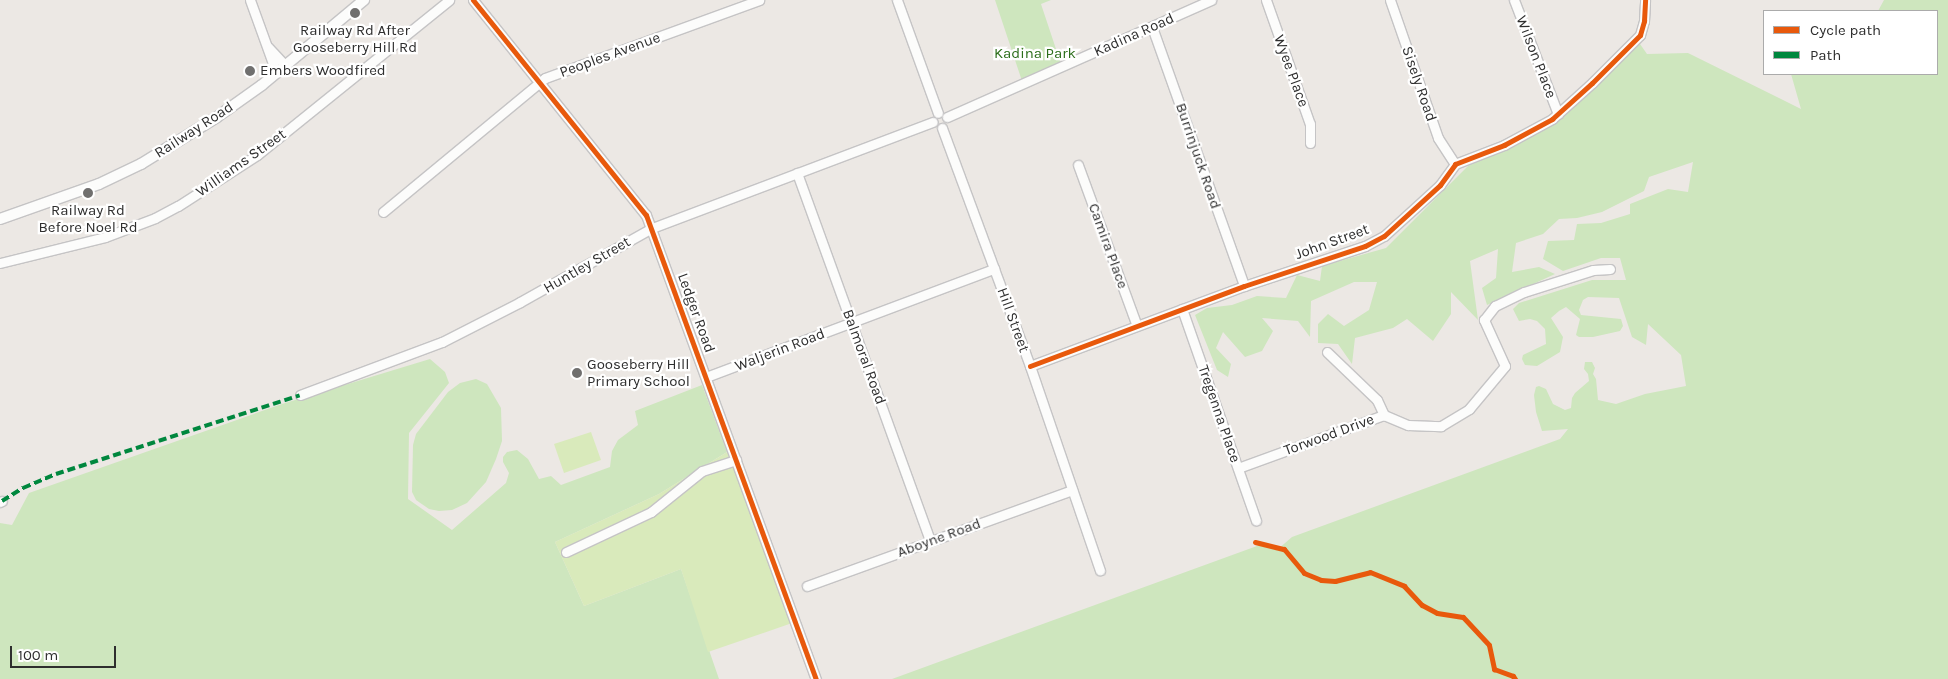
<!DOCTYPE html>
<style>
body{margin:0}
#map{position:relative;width:1948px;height:679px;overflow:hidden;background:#ece8e4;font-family:Karla,sans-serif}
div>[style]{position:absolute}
.green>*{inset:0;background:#cee6be}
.pitch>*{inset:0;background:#d9eabb}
.roads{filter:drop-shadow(1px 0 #c5c4c5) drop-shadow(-1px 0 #c5c4c5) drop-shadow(0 1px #c5c4c5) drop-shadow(0 -1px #c5c4c5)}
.minor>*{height:9px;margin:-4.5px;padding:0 4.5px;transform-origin:4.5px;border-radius:4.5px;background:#fcfcfb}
.tertiary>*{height:10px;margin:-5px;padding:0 5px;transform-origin:5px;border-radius:5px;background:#fcfcfb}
.quiet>*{height:4px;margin-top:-2px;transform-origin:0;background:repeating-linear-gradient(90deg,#00873e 0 8px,transparent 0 12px)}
.cycleway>*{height:5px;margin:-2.5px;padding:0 2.5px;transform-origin:2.5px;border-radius:2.5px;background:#e8590c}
.dots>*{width:14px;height:14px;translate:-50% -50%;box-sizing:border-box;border:2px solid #fff;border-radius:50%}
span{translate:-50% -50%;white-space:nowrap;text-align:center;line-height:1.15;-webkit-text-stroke:4.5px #fff;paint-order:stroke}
.poi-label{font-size:15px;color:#2e2e2e}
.left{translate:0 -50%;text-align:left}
.street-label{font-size:15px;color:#2e2e2e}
.park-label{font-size:15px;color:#2c6e1b}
.legend{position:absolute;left:1763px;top:10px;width:175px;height:65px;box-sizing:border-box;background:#fff;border:1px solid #ababab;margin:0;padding:6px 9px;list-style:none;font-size:15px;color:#2e2e2e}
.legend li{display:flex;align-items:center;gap:10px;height:25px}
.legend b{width:25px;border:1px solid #ababab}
.scale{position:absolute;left:10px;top:646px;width:106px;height:22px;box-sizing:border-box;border:2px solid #2e2e2e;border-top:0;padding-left:6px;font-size:15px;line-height:18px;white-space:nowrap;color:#2e2e2e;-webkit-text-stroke:4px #fff;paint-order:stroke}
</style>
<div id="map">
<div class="green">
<i style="clip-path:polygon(995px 0,1051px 0,1041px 4px,1062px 67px,1023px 84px)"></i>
<i style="clip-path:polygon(1884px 0,1948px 0,1948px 679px,892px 679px,1257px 546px,1272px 546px,1277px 550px,1292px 537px,1560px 439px,1568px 429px,1542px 431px,1536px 412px,1534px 395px,1536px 387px,1539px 386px,1546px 389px,1553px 404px,1565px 410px,1571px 408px,1572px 398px,1575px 393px,1589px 381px,1588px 374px,1584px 369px,1585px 362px,1592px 362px,1595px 368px,1593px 374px,1596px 379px,1598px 400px,1616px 404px,1645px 394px,1686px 386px,1681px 355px,1648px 324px,1646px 345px,1632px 337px,1619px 298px,1588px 297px,1583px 300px,1579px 310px,1581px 315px,1621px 319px,1623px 326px,1620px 331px,1593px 337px,1579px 337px,1576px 335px,1580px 319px,1566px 307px,1559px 311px,1551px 318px,1563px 337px,1560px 352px,1537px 366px,1525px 365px,1522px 359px,1523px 355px,1546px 344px,1545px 329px,1537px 321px,1530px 319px,1519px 321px,1513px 309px,1519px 303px,1592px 280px,1626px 280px,1620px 258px,1601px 258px,1563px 271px,1543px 259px,1548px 241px,1574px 240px,1577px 224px,1601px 223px,1630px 214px,1630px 204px,1668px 189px,1688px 192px,1693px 162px,1649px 177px,1644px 191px,1602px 212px,1577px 218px,1559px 219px,1543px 234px,1516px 243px,1512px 272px,1539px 267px,1555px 274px,1487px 305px,1482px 288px,1496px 278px,1498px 249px,1470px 261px,1478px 320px,1451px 292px,1451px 314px,1433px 341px,1407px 319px,1393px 328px,1355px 338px,1352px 364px,1338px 344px,1318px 343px,1318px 324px,1328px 314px,1344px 326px,1369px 310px,1377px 282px,1354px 282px,1311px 301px,1310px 337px,1298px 321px,1262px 318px,1273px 331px,1262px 351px,1245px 357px,1223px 332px,1216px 348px,1231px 364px,1228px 377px,1217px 370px,1195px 315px,1207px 308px,1232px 305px,1257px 296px,1286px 298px,1297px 275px,1320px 281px,1322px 266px,1386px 248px,1468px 166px,1550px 122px,1640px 44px,1647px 54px,1688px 53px,1801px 109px,1791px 74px,1937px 74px,1937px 11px,1878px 11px)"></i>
<i style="clip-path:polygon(430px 359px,445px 372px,449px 383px,409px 433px,408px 499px,452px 530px,506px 483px,509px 473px,503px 462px,503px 457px,507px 452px,517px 450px,528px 459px,539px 479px,551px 476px,561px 485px,610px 467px,612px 451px,618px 440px,638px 425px,635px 411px,702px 385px,727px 452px,659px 494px,555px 542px,584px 606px,681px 569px,719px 679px,0 679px,0 523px,12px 525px,29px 493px,282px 404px)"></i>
<i style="clip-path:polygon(476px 379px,487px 384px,501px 408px,502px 441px,496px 459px,486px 482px,467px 503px,452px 510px,439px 511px,429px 509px,416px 500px,412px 492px,413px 445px,416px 434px,448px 392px,460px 383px)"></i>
</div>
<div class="pitch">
<i style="clip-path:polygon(591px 432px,601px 460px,564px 473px,554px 444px)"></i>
<i style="clip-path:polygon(732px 449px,795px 622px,708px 652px,681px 569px,584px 606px,555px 542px,659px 494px)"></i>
</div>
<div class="roads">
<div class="minor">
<i style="left:250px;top:0;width:77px;rotate:70.1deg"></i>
<i style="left:473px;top:0;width:276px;rotate:51.2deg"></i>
<i style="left:646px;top:215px;width:494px;rotate:69.9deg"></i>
<i style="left:897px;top:0;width:120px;rotate:70.1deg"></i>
<i style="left:1266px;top:0;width:132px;rotate:70.5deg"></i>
<i style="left:1310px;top:124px;width:19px;rotate:90deg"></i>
<i style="left:1390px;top:0;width:146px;rotate:70.8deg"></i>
<i style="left:1438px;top:138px;width:31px;rotate:57deg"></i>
<i style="left:1514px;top:0;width:122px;rotate:68.9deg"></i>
<i style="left:1152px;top:27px;width:275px;rotate:70.4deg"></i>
<i style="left:268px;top:47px;width:25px;rotate:47deg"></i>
<i style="left:947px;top:117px;width:289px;rotate:-23.9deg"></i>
<i style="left:942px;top:128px;width:254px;rotate:69.7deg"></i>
<i style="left:1030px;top:366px;width:216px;rotate:71.1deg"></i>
<i style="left:1078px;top:165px;width:171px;rotate:69.9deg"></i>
<i style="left:797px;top:173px;width:391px;rotate:70.1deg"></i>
<i style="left:383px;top:212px;width:210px;rotate:-39.6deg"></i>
<i style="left:545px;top:78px;width:228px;rotate:-20deg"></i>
<i style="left:0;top:263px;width:108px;rotate:-13.9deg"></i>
<i style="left:105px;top:237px;width:53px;rotate:-20.8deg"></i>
<i style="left:155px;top:218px;width:26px;rotate:-28deg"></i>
<i style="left:178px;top:206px;width:94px;rotate:-32.8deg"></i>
<i style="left:257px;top:155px;width:247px;rotate:-38.9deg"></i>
<i style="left:1182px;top:309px;width:224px;rotate:70.7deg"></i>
<i style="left:1327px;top:352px;width:69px;rotate:43.8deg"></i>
<i style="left:1377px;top:400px;width:17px;rotate:65deg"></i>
<i style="left:1030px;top:366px;width:228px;rotate:-20.5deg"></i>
<i style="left:1244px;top:286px;width:127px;rotate:-18.3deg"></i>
<i style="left:1365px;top:246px;width:21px;rotate:-28deg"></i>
<i style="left:1384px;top:236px;width:76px;rotate:-42.3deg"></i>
<i style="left:1440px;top:185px;width:26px;rotate:-54deg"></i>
<i style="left:1455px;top:164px;width:53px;rotate:-21.2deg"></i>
<i style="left:1504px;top:145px;width:55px;rotate:-28.4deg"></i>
<i style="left:1552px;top:119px;width:54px;rotate:-42deg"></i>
<i style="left:1592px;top:83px;width:68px;rotate:-45deg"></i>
<i style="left:1640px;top:35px;width:15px;rotate:-74deg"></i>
<i style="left:1644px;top:21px;width:21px;rotate:-87deg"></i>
<i style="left:706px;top:377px;width:308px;rotate:-20.6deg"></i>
<i style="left:300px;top:395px;width:152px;rotate:-20.5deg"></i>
<i style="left:442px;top:342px;width:88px;rotate:-27.1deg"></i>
<i style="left:520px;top:302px;width:151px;rotate:-29.3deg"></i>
<i style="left:652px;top:228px;width:300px;rotate:-20.7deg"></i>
<i style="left:1238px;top:468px;width:155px;rotate:-20deg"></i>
<i style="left:1384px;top:415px;width:26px;rotate:23deg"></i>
<i style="left:1408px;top:425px;width:33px;rotate:2deg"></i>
<i style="left:1441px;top:426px;width:33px;rotate:-31deg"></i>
<i style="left:1469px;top:409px;width:56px;rotate:-50.1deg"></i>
<i style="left:1505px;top:366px;width:51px;rotate:-114.5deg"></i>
<i style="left:1484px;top:320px;width:18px;rotate:-52deg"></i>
<i style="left:1495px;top:306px;width:32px;rotate:-26deg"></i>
<i style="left:1524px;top:292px;width:72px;rotate:-17.7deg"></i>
<i style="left:1593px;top:270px;width:17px;rotate:-3deg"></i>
<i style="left:0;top:502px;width:2px;rotate:-27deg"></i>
<i style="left:566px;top:552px;width:94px;rotate:-25.2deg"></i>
<i style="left:651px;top:512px;width:65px;rotate:-38.8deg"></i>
<i style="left:702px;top:471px;width:36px;rotate:-18deg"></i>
<i style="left:807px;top:586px;width:282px;rotate:-19.9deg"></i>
</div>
<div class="tertiary">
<i style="left:0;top:219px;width:105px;rotate:-19.5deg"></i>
<i style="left:99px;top:184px;width:47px;rotate:-25.5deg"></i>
<i style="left:141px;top:164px;width:89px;rotate:-31.7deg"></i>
<i style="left:217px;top:117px;width:55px;rotate:-35.4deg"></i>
<i style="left:262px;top:85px;width:133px;rotate:-39.8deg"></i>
</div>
</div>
<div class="quiet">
<i style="left:2px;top:501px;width:25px;rotate:-32deg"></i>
<i style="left:23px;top:488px;width:36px;rotate:-23deg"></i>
<i style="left:56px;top:474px;width:256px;rotate:-17.9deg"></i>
</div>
<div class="cycleway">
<i style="left:473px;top:0;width:276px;rotate:51.2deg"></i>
<i style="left:646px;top:215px;width:494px;rotate:69.9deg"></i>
<i style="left:1030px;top:366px;width:228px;rotate:-20.5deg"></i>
<i style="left:1244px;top:286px;width:127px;rotate:-18.3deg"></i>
<i style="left:1365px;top:246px;width:21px;rotate:-28deg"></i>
<i style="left:1384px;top:236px;width:76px;rotate:-42.3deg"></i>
<i style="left:1440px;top:185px;width:26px;rotate:-54deg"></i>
<i style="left:1455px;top:164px;width:53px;rotate:-21.2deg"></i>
<i style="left:1504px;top:145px;width:55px;rotate:-28.4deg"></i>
<i style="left:1552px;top:119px;width:54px;rotate:-42deg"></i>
<i style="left:1592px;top:83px;width:68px;rotate:-45deg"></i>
<i style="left:1640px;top:35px;width:15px;rotate:-74deg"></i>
<i style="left:1644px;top:21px;width:21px;rotate:-87deg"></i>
<i style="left:1255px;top:542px;width:30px;rotate:14deg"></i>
<i style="left:1284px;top:549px;width:31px;rotate:50deg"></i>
<i style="left:1304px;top:573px;width:18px;rotate:22deg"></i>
<i style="left:1321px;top:580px;width:14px;rotate:4deg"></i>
<i style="left:1335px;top:581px;width:36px;rotate:-14deg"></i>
<i style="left:1370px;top:572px;width:37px;rotate:22deg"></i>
<i style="left:1404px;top:586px;width:26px;rotate:47deg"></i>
<i style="left:1422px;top:605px;width:17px;rotate:28deg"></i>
<i style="left:1437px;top:613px;width:26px;rotate:9deg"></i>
<i style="left:1463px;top:617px;width:38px;rotate:47deg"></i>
<i style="left:1489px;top:645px;width:25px;rotate:78deg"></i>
<i style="left:1494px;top:669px;width:20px;rotate:20deg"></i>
<i style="left:1513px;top:676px;width:4px;rotate:56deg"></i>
</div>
<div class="dots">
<i style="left:355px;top:13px;background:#706f6e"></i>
<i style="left:250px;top:71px;background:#706f6e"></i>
<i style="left:88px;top:193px;background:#706f6e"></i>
<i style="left:577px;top:373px;background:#706f6e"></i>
</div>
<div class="poi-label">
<span style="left:355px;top:39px">Railway Rd After<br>Gooseberry Hill Rd</span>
<span class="left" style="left:260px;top:71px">Embers Woodfired</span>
<span style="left:88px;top:219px">Railway Rd<br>Before Noel Rd</span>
<span class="left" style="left:587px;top:373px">Gooseberry Hill<br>Primary School</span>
</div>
<div class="street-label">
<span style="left:1134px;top:35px;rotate:-24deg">Kadina Road</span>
<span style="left:610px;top:55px;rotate:-20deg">Peoples Avenue</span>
<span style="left:1536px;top:57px;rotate:69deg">Wilson Place</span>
<span style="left:1291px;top:71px;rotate:70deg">Wyee Place</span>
<span style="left:1419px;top:84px;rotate:71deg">Sisely Road</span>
<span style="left:194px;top:130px;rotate:-33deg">Railway Road</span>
<span style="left:1198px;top:156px;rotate:71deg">Burrinjuck Road</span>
<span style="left:241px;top:163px;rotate:-35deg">Williams Street</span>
<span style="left:1332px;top:242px;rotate:-20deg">John Street</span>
<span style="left:1108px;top:246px;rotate:70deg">Camira Place</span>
<span style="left:587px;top:265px;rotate:-30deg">Huntley Street</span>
<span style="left:696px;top:313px;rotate:70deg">Ledger Road</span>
<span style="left:1013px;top:320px;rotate:70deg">Hill Street</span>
<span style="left:780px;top:350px;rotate:-21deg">Waljerin Road</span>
<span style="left:864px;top:357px;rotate:70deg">Balmoral Road</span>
<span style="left:1219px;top:414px;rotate:71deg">Tregenna Place</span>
<span style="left:1329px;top:435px;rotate:-20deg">Torwood Drive</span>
<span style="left:939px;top:538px;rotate:-20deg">Aboyne Road</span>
</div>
<div class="park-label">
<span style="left:1035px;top:54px">Kadina Park</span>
</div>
<ul class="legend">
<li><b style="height:6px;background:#e8590c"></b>Cycle path</li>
<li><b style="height:6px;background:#00873e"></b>Path</li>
</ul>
<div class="scale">100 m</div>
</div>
